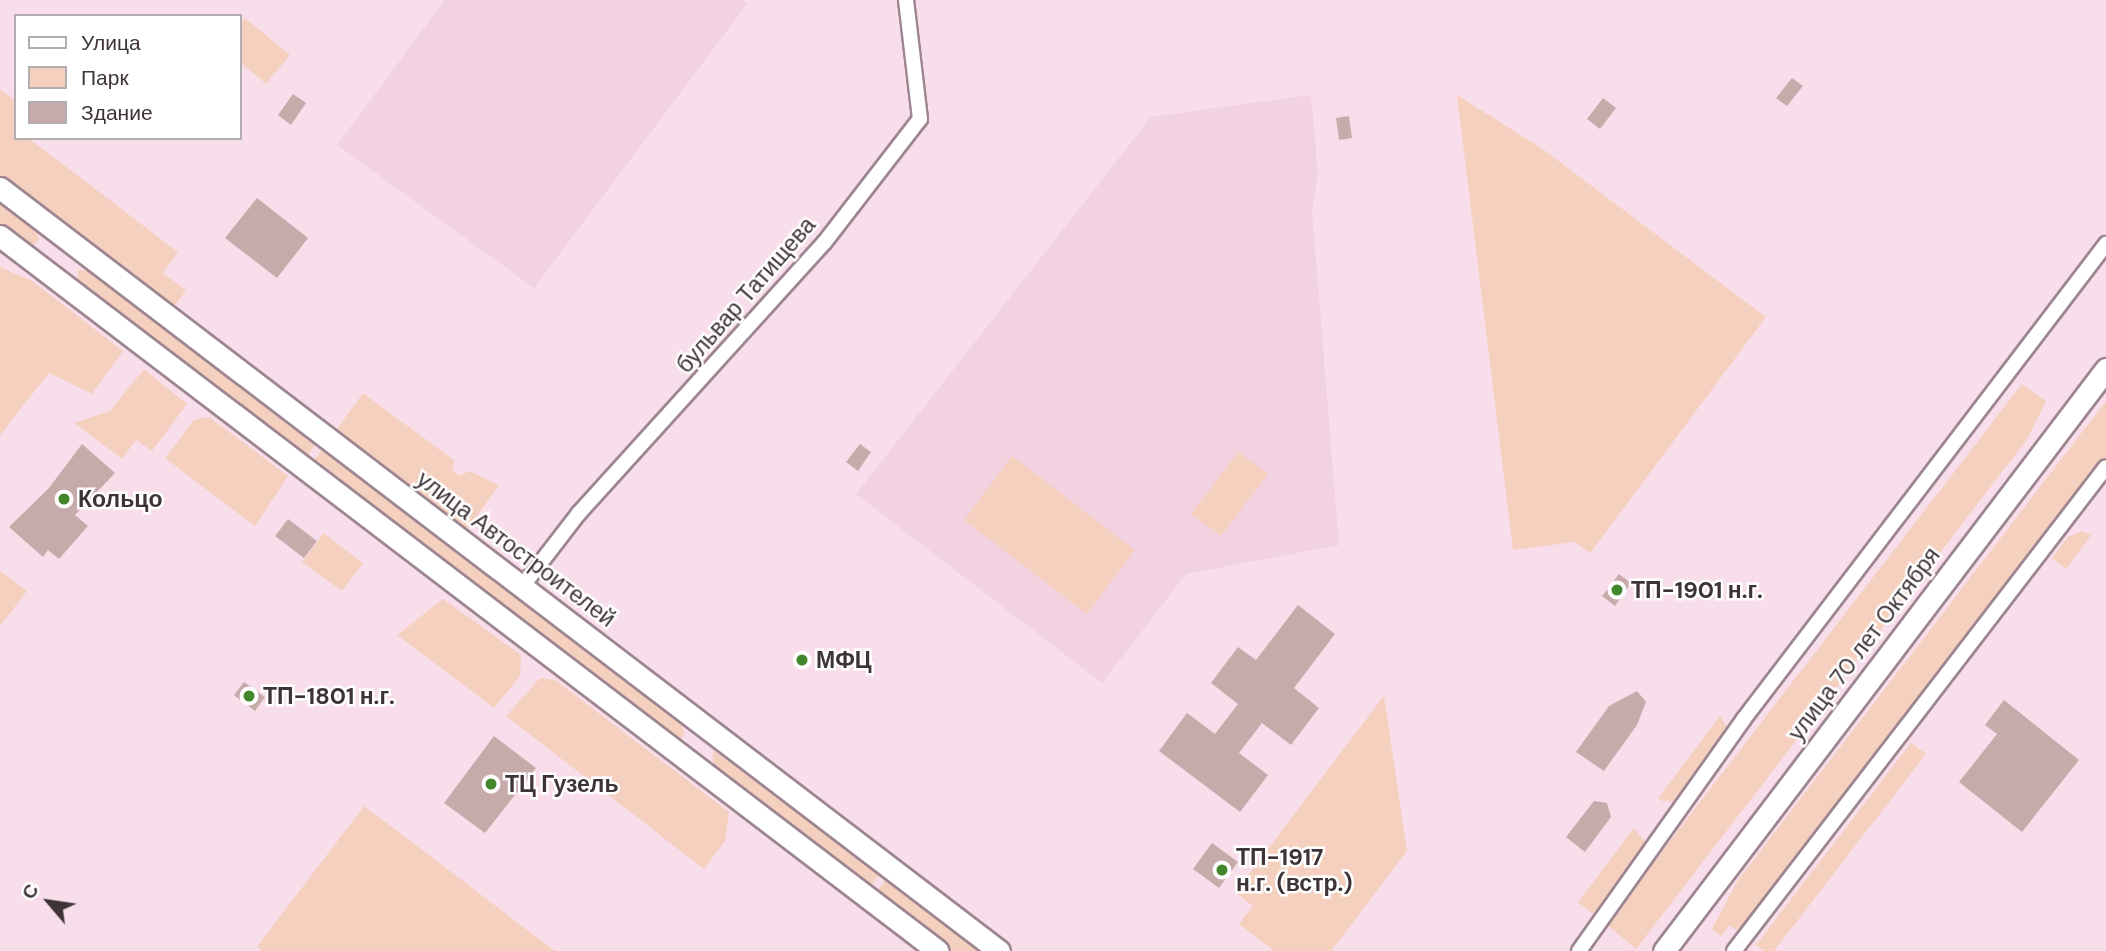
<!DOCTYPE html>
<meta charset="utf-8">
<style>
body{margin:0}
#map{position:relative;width:2106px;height:951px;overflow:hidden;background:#f8deea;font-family:"DM Sans",sans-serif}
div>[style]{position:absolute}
.built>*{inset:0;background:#f2d1e1}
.green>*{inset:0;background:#f5d0be}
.building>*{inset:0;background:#c7abab}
.roads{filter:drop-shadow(2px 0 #9d8691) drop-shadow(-2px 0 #9d8691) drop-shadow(0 2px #9d8691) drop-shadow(0 -2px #9d8691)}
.street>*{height:14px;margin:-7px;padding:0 7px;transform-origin:7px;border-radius:7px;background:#fff}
.secondary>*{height:21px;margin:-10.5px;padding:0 10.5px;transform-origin:10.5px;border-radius:10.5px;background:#fff}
.dots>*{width:19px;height:19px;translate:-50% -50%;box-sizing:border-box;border:4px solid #fff;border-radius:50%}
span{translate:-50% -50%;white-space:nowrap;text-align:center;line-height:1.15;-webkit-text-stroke:5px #fff;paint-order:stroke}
.street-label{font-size:23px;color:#3e3438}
.poi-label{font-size:23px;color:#3e3438;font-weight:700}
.left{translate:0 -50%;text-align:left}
.legend{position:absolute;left:14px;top:14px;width:228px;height:126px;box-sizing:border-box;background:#fff;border:2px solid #b2aeaf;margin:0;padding:9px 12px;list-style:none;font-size:21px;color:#3e3438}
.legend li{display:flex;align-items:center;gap:14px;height:35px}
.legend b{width:35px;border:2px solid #b2aeaf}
.north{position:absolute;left:14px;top:867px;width:70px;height:70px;-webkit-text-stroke:5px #fff;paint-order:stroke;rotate:299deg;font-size:19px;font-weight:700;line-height:28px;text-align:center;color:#3e3438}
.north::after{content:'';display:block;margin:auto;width:24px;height:32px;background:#3e3438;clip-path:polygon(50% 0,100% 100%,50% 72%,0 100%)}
</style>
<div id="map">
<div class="built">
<i style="clip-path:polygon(445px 0,742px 0,747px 4px,534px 288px,337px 145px)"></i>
<i style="clip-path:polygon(1311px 95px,1318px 174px,1312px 210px,1339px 545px,1186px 574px,1102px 683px,856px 494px,1151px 117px)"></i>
</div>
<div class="green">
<i style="clip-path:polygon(245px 18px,290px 55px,266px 84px,240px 62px,240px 24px)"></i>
<i style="clip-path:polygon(0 89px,16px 101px,16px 138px,28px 138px,178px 252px,163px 273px,186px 290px,176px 304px,163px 303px,0 178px)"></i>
<i style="clip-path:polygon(1457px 95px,1544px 150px,1766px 317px,1590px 553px,1575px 542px,1513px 550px)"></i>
<i style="clip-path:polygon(0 203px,34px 228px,39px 239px,34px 245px,0 226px)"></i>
<i style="clip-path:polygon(0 267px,32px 281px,123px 351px,92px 394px,49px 373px,0 435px)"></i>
<i style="clip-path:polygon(78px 270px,88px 271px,315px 445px,306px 457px,77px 282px)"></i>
<i style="clip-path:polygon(144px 369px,187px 404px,152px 451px,136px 440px,122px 459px,74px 423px,110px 411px)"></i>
<i style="clip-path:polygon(2022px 384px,2046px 401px,2028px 438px,1636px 949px,1606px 924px)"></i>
<i style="clip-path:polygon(363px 393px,455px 461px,452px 470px,460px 476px,469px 471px,499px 485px,468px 529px,331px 437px)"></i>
<i style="clip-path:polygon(2106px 401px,2106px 457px,1741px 934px,1730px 925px,1721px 936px,1712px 929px,1738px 880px)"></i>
<i style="clip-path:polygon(209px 417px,288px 476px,255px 526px,165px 458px,194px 420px)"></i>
<i style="clip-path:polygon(322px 450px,681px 724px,685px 735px,677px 740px,312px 463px)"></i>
<i style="clip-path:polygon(1238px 452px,1268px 474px,1221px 536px,1191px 514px)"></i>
<i style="clip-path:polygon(1012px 456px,1135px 550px,1087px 614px,964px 520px)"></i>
<i style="clip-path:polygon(2082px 531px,2091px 535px,2066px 569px,2052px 558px,2068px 537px)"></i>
<i style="clip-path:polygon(324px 533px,363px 563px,342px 591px,302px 562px)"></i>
<i style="clip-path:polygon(0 571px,27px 591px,0 626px)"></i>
<i style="clip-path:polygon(443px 599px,521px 655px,520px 676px,494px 708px,397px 635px)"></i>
<i style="clip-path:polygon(540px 678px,555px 680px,729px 812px,725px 841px,704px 869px,506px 716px)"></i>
<i style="clip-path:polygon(1384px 696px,1407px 851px,1331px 951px,1274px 951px,1239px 924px,1253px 906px,1235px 892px)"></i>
<i style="clip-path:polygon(1720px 716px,1729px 730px,1676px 806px,1667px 799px,1664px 802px,1658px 798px)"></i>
<i style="clip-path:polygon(1911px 743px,1926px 754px,1774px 951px,1764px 951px,1756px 945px)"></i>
<i style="clip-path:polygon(713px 750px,880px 873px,870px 887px,713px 767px)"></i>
<i style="clip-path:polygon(364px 806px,555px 951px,262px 951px,257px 947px)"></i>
<i style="clip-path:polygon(1634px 828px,1647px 844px,1593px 914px,1578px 902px)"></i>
<i style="clip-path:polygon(886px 879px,981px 951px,952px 951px,876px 893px)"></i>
</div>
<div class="building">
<i style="clip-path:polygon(1792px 78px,1803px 86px,1787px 106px,1776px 98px)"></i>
<i style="clip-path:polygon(293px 94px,306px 103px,291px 125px,278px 115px)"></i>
<i style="clip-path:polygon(1603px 98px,1616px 108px,1600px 129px,1587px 119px)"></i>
<i style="clip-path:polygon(1349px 116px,1352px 138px,1339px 140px,1336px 118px)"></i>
<i style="clip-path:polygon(257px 198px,308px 238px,277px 278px,225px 238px)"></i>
<i style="clip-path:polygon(82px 444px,115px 473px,75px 515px,88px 526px,59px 559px,48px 550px,43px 557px,9px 527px,49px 488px)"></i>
<i style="clip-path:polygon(860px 444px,871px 452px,858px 471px,846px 462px)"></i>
<i style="clip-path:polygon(288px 519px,317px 541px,304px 558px,275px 536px)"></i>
<i style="clip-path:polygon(1619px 574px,1631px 583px,1615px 606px,1602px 596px)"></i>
<i style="clip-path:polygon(1298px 605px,1335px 634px,1294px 688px,1319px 708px,1291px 745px,1262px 723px,1239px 753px,1268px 775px,1240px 812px,1159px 751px,1187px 713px,1215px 734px,1238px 704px,1211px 683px,1238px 647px,1256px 660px)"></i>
<i style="clip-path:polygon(244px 682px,265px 697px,255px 711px,234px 695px)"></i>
<i style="clip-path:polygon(1637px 691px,1646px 702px,1637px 725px,1604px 771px,1576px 752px,1609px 706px)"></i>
<i style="clip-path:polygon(2004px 700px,2079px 760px,2022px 832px,1959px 782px,1997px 734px,1985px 725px)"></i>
<i style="clip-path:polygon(494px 736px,536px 768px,485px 833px,444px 803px)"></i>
<i style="clip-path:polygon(1594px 801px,1607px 803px,1611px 817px,1585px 852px,1566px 837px)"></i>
<i style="clip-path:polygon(1212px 843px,1238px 862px,1219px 888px,1193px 869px)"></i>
</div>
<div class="roads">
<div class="street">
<i style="left:522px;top:587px;width:93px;rotate:-52.4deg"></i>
<i style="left:579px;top:513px;width:365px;rotate:-47.8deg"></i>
<i style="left:824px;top:243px;width:157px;rotate:-52.3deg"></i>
<i style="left:920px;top:119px;width:120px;rotate:-96.7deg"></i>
<i style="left:1579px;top:951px;width:283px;rotate:-54.6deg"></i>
<i style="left:1743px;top:720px;width:599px;rotate:-52.67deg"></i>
<i style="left:1734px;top:951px;width:610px;rotate:-52.45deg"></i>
</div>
<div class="secondary">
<i style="left:0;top:188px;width:1257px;rotate:37.37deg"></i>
<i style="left:0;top:236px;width:1179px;rotate:37.32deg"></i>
<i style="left:1664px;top:951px;width:731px;rotate:-52.79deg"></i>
</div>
</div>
<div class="dots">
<i style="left:64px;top:499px;background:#42872b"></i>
<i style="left:1617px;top:590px;background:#42872b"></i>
<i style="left:802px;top:660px;background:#42872b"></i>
<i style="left:249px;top:696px;background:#42872b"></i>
<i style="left:491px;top:784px;background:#42872b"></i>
<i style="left:1222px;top:870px;background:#42872b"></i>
</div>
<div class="street-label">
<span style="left:746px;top:295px;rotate:-49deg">бульвар Татищева</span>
<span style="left:516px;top:549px;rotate:37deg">улица Автостроителей</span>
<span style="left:1864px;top:644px;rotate:-53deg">улица 70 лет Октября</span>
</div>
<div class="poi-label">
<span class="left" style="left:78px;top:499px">Кольцо</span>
<span class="left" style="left:1631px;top:590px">ТП-1901 н.г.</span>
<span class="left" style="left:816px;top:660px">МФЦ</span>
<span class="left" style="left:263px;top:696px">ТП-1801 н.г.</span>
<span class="left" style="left:505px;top:784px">ТЦ Гузель</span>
<span class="left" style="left:1236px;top:870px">ТП-1917<br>н.г. (встр.)</span>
</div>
<ul class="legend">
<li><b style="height:9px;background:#fff"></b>Улица</li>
<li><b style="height:19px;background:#f5d0be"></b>Парк</li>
<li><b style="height:19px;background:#c7abab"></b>Здание</li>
</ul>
<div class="north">С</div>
</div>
